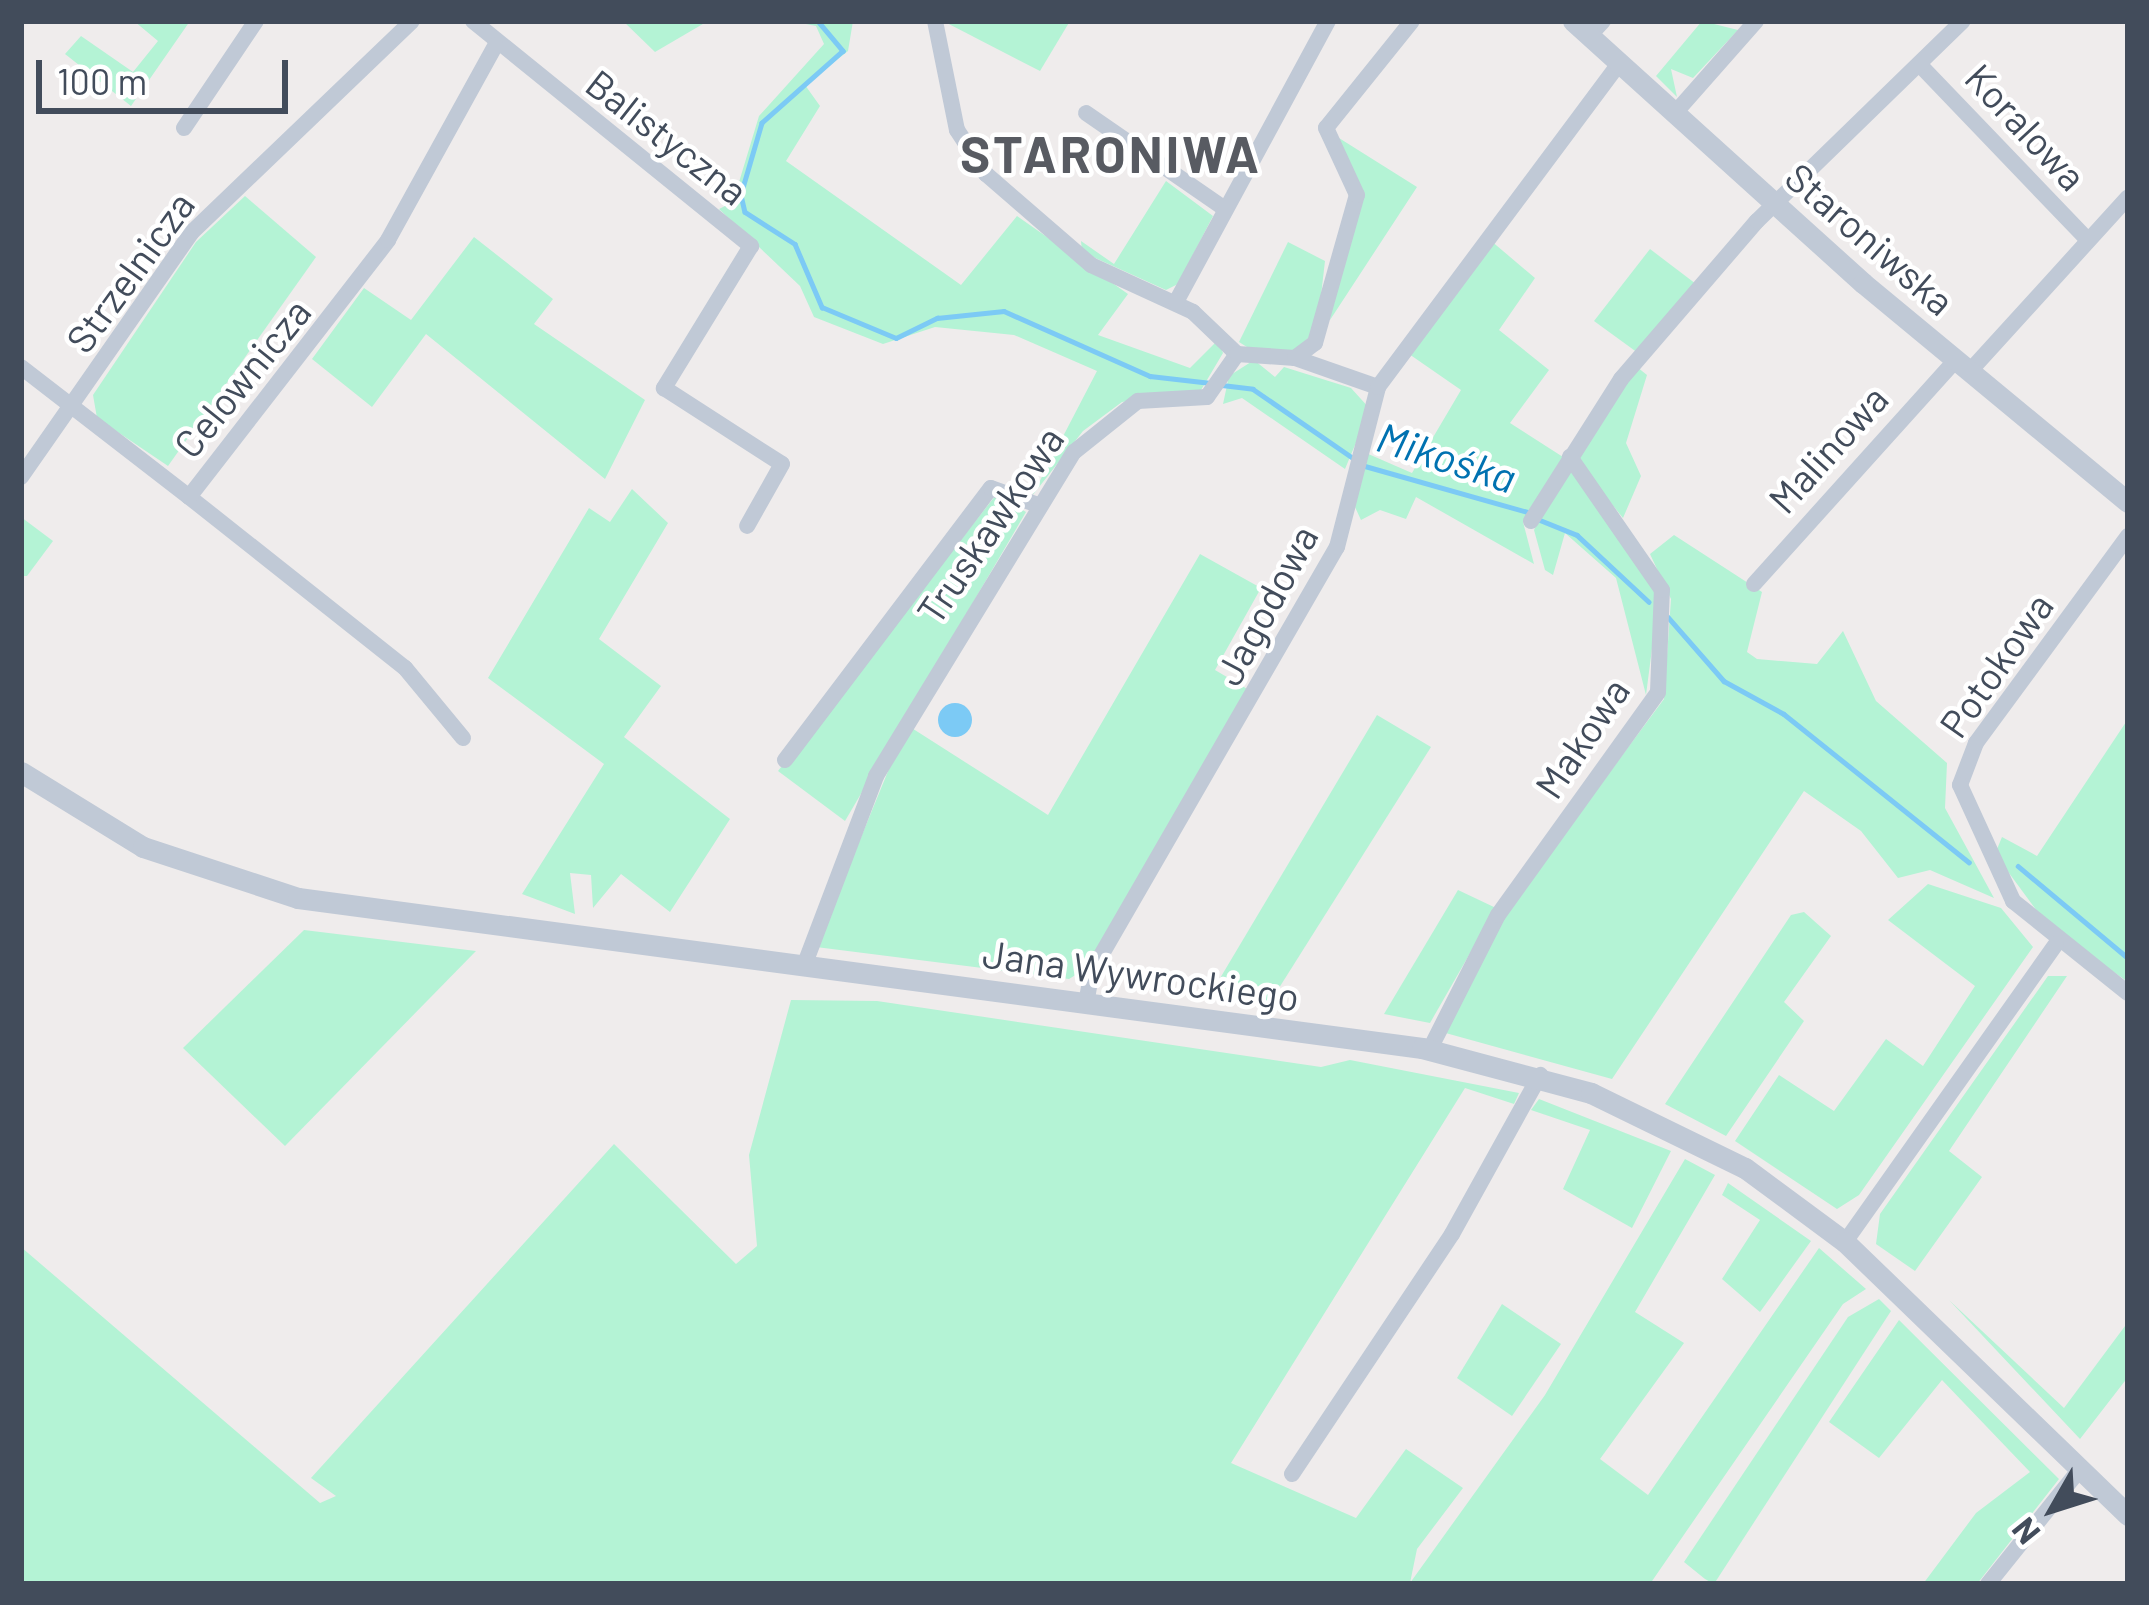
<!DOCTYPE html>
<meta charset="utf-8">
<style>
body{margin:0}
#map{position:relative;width:2149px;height:1605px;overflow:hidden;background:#efecec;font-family:Barlow,sans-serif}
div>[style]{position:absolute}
.green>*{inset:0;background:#b4f3d5}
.water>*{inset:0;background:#7ccaf5}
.round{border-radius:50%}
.stream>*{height:4.5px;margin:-2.25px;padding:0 2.25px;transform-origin:2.25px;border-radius:2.25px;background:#7ccaf5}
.minor>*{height:16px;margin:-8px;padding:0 8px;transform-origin:8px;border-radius:8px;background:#c0c9d6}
.tertiary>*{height:21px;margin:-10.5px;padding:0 10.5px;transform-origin:10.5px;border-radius:10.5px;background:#c0c9d6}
span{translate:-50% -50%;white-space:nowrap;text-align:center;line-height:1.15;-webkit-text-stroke:9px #fff;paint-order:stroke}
.street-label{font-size:39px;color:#424c5b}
.water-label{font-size:42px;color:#0072b1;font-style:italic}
.district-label{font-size:51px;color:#585b62;font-weight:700;letter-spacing:3px}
.frame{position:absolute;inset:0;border:24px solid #424c5b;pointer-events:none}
.north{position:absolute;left:1993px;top:1449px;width:120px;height:120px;-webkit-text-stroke:9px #fff;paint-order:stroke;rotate:231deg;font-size:33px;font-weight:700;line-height:48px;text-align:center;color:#424c5b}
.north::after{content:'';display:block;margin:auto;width:42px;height:54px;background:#424c5b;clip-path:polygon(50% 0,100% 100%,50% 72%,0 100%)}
.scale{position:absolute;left:36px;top:60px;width:252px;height:54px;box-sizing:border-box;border:6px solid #424c5b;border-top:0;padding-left:15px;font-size:36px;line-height:42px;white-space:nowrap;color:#424c5b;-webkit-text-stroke:9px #fff;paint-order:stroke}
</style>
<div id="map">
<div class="green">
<i style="clip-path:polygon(134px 21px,190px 21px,131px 106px,65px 54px,81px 36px,133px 72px,158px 41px)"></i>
<i style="clip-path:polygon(623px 21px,708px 21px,655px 52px)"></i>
<i style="clip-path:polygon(791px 21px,853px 21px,848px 51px,805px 85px,820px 106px,786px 161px,961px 285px,1017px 216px,1128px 294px,1098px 335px,1190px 368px,1218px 340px,1223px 353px,1201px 390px,1122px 402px,1083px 431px,1032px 496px,1097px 371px,1014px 335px,935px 327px,883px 344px,814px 317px,800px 286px,719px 209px,733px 202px,759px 116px,824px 44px,816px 26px)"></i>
<i style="clip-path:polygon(943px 21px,1070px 21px,1040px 71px)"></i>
<i style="clip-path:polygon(1702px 21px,1738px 30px,1693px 78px,1671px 69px,1677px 97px,1656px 76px)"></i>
<i style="clip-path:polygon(1331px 133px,1417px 187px,1330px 320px,1339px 251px,1365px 194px)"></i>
<i style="clip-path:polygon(1166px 181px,1213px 216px,1178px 284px,1166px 290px,1082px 252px,1081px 241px,1114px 264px)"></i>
<i style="clip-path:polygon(245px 196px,316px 257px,168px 466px,97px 418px,93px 395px,196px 242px)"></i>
<i style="clip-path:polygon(474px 237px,553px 299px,534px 324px,645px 400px,605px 479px,426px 334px,372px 407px,312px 359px,364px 288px,411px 320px)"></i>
<i style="clip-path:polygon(1490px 240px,1535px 278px,1499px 330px,1549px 370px,1510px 423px,1563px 457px,1523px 522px,1534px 564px,1416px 497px,1406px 519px,1380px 510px,1361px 520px,1355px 507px,1366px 453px,1412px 473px,1461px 390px,1409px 354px)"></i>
<i style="clip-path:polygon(1288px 242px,1325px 261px,1317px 330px,1293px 352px,1247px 347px,1239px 342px)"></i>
<i style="clip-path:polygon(1650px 249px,1696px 284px,1638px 353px,1594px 321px)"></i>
<i style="clip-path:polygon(1254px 360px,1275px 377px,1284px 367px,1351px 388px,1370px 409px,1345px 469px,1242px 398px,1223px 404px,1229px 376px)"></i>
<i style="clip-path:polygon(1637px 367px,1647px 375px,1626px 443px,1641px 476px,1623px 518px,1577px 461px)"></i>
<i style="clip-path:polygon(1570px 463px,1659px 595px,1646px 695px,1616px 578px,1565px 533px,1553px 575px,1545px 570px,1534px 530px)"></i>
<i style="clip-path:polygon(632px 489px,668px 523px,599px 639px,661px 686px,624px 737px,730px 819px,670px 912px,621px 874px,593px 908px,591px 875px,570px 873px,575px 914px,522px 894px,604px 764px,488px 678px,589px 508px,610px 522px)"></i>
<i style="clip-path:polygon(996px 495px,1026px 512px,845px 821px,778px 771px)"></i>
<i style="clip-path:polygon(21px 517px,53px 541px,27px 576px,21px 576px)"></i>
<i style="clip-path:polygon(1674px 535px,1762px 592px,1747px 652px,1757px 659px,1817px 664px,1843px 631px,1876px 701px,1947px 763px,1945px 808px,1994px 898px,1930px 870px,1898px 878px,1861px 831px,1804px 791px,1612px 1079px,1442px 1032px,1505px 913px,1664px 699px,1671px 599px,1650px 554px)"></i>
<i style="clip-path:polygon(1200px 554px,1261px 588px,1215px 670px,1254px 693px,1090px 966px,1069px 979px,816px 947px,907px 725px,1048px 815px)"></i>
<i style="clip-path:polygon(1377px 715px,1431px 747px,1267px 1007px,1216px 985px)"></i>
<i style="clip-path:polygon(2128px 719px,2128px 982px,2048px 926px,1995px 854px,2002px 837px,2037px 856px)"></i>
<i style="clip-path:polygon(1928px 884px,2001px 908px,2033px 947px,1859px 1195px,1837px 1209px,1735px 1141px,1779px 1075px,1834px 1111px,1886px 1039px,1923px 1066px,1975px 986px,1888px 920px)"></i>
<i style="clip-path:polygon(1458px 890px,1496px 908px,1430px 1023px,1384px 1014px)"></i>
<i style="clip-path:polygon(1791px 915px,1804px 912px,1831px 936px,1784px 1002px,1804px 1021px,1726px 1136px,1665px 1104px)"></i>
<i style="clip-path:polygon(304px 930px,476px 951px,285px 1146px,183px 1048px)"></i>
<i style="clip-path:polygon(2048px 976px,2067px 976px,1949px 1151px,1982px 1177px,1915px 1271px,1876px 1244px,1880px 1214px)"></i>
<i style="clip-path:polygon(791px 1000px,877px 1001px,1321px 1067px,1350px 1060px,1519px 1093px,1514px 1104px,1465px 1088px,1231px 1463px,1356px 1518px,1406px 1449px,1463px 1488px,1417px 1549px,1410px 1583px,1545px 1395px,1685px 1159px,1715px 1175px,1635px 1312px,1684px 1343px,1600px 1459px,1648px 1495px,1819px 1248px,1866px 1289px,1843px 1304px,1650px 1584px,21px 1584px,21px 1247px,320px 1503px,336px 1496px,311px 1478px,614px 1144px,736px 1264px,757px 1246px,749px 1155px)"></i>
<i style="clip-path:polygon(1539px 1099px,1671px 1151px,1632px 1228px,1563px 1189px,1590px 1130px,1531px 1110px)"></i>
<i style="clip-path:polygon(1728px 1183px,1811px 1241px,1760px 1312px,1722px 1279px,1760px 1220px,1722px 1195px)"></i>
<i style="clip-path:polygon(1879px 1299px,1891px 1311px,1714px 1584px,1705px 1579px,1684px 1562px,1848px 1317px)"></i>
<i style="clip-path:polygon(1949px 1300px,2064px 1408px,2128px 1322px,2128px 1377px,2080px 1439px)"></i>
<i style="clip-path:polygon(1502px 1304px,1561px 1344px,1512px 1416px,1457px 1378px)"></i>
<i style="clip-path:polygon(1899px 1320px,2059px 1479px,1977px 1584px,1923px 1584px,1976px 1513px,2030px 1472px,1942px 1380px,1879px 1458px,1829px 1422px)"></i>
</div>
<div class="water">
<i class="round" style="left:938px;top:703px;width:34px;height:34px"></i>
</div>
<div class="stream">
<i style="left:818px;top:21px;width:39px;rotate:50deg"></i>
<i style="left:843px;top:51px;width:108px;rotate:138.4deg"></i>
<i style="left:762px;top:123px;width:75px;rotate:106.3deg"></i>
<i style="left:741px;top:195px;width:17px;rotate:77deg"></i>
<i style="left:745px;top:212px;width:59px;rotate:32.6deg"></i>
<i style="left:795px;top:244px;width:69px;rotate:66.8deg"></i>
<i style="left:822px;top:307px;width:80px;rotate:22.7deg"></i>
<i style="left:896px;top:338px;width:46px;rotate:-26deg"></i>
<i style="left:937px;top:318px;width:67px;rotate:-6deg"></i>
<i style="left:1004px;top:311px;width:160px;rotate:24deg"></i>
<i style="left:1150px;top:376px;width:61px;rotate:6.5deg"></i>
<i style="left:1222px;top:385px;width:31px;rotate:7deg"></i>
<i style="left:1253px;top:389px;width:125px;rotate:34.6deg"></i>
<i style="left:1365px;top:466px;width:173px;rotate:15.8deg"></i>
<i style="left:1540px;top:520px;width:40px;rotate:22deg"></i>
<i style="left:1577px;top:535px;width:98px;rotate:42.9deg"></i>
<i style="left:1668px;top:617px;width:85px;rotate:48.8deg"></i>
<i style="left:1724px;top:681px;width:68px;rotate:28.8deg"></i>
<i style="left:1784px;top:714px;width:237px;rotate:38.7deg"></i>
<i style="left:2018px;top:866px;width:143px;rotate:39.9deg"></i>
</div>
<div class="minor">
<i style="left:473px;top:21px;width:358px;rotate:39deg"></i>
<i style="left:751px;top:246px;width:167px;rotate:121.5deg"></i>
<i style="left:664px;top:388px;width:140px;rotate:32.8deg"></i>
<i style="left:782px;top:464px;width:71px;rotate:119.4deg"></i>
<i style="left:935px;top:21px;width:111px;rotate:78.6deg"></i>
<i style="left:957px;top:130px;width:53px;rotate:56.6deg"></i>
<i style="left:986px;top:174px;width:139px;rotate:40.9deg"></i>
<i style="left:1091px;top:265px;width:112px;rotate:24.7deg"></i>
<i style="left:1193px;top:312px;width:61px;rotate:43.7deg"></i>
<i style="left:1590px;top:35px;width:19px;rotate:-47deg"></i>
<i style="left:1919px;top:64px;width:238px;rotate:46.2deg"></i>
<i style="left:1086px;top:113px;width:169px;rotate:34.6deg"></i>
<i style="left:1675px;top:113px;width:123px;rotate:-48.6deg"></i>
<i style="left:184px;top:128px;width:129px;rotate:-56.1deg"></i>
<i style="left:1176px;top:302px;width:319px;rotate:-61.6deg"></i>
<i style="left:1295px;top:358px;width:88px;rotate:19.3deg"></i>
<i style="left:21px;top:367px;width:212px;rotate:37.7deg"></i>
<i style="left:1969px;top:372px;width:236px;rotate:-47.7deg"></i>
<i style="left:21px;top:477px;width:297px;rotate:-55.1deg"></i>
<i style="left:191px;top:233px;width:306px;rotate:-43.8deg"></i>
<i style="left:1531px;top:521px;width:168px;rotate:-57.6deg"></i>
<i style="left:1621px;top:379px;width:208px;rotate:-49.3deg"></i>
<i style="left:1757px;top:221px;width:287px;rotate:-44.2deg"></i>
<i style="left:2128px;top:536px;width:257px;rotate:126.3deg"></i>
<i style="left:1976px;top:743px;width:45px;rotate:110.9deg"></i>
<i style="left:1960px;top:785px;width:128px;rotate:65.4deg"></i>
<i style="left:2013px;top:901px;width:147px;rotate:38.7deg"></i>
<i style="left:1754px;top:584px;width:300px;rotate:-48deg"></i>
<i style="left:463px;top:738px;width:91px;rotate:-129.6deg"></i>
<i style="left:405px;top:668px;width:275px;rotate:-141.6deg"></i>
<i style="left:189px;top:497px;width:325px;rotate:-52.2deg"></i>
<i style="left:388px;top:240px;width:222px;rotate:-61.1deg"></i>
<i style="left:785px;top:760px;width:341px;rotate:-52.9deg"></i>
<i style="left:991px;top:488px;width:50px;rotate:19.9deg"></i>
<i style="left:804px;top:966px;width:203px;rotate:-69.2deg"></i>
<i style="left:876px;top:776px;width:380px;rotate:-58.6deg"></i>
<i style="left:1074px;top:452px;width:82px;rotate:-38.6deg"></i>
<i style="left:1138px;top:401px;width:69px;rotate:-3.3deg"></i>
<i style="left:1207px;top:397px;width:52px;rotate:-55.1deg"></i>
<i style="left:1237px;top:354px;width:58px;rotate:3.9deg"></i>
<i style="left:1295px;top:358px;width:25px;rotate:-37deg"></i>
<i style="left:1315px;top:343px;width:154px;rotate:-74.2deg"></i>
<i style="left:1357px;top:195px;width:74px;rotate:-114.8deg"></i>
<i style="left:1326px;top:128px;width:137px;rotate:-51.2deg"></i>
<i style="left:1086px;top:1004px;width:34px;rotate:-80deg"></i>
<i style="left:1092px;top:971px;width:490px;rotate:-60deg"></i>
<i style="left:1337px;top:547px;width:165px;rotate:-75.6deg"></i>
<i style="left:1378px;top:387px;width:405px;rotate:-53.3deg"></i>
<i style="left:1430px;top:1049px;width:150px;rotate:-63.1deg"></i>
<i style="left:1498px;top:915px;width:274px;rotate:-54.3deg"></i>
<i style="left:1658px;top:692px;width:102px;rotate:-87.8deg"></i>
<i style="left:1662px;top:590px;width:162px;rotate:-124.7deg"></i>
<i style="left:1845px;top:1242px;width:365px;rotate:-54.7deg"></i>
<i style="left:1292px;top:1474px;width:288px;rotate:-56.3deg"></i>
<i style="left:1452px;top:1234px;width:182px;rotate:-61deg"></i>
<i style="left:1988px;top:1584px;width:147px;rotate:-51.3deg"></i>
</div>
<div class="tertiary">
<i style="left:1573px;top:21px;width:391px;rotate:42.1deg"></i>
<i style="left:1863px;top:283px;width:344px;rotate:39.6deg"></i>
<i style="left:21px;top:772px;width:143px;rotate:31.6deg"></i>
<i style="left:143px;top:847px;width:163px;rotate:18.2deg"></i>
<i style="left:298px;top:898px;width:1134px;rotate:7.6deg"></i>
<i style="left:1422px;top:1048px;width:175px;rotate:14.9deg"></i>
<i style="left:1591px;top:1093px;width:171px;rotate:26deg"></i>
<i style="left:1745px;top:1168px;width:124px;rotate:36.5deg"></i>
<i style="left:1845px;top:1242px;width:393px;rotate:44deg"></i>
</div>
<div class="street-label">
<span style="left:2026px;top:127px;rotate:47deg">Koralowa</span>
<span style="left:667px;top:137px;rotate:38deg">Balistyczna</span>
<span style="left:1870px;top:239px;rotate:41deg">Staroniwska</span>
<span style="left:130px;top:272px;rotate:-54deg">Strzelnicza</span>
<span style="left:242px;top:378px;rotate:-51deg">Celownicza</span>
<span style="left:1828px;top:449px;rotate:-48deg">Malinowa</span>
<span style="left:990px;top:525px;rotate:-56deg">Truskawkowa</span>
<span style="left:1266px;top:605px;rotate:-62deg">Jagodowa</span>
<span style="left:1996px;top:665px;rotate:-55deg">Potokowa</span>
<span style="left:1582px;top:738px;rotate:-56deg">Makowa</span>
<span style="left:1141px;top:975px;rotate:8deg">Jana Wywrockiego</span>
</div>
<div class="water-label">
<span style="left:1447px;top:456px;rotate:18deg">Mikośka</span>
</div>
<div class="district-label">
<span style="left:1111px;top:153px">STARONIWA</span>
</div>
<div class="frame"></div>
<div class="north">N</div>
<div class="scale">100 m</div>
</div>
